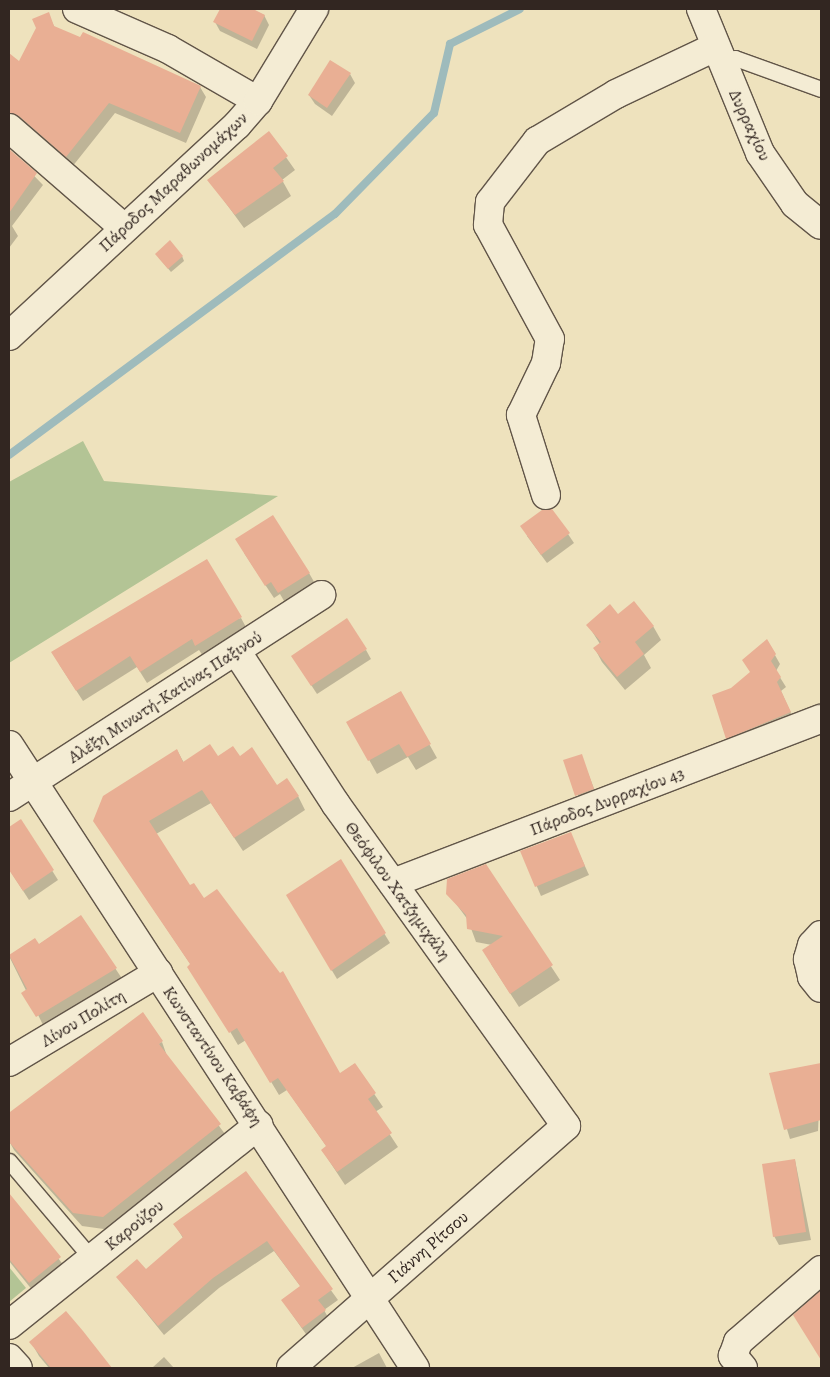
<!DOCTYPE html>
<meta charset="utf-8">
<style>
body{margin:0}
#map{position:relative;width:830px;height:1377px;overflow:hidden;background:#eee2bd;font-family:Alegreya,serif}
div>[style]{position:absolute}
.green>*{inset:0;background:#b3c495}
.shadow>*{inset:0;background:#0003}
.stream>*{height:8px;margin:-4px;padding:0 4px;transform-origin:4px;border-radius:4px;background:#9ebbbc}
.building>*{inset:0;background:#e9af94}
.roads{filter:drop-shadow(1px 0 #615548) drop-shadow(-1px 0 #615548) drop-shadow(0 1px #615548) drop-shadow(0 -1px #615548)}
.service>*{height:15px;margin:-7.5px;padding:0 7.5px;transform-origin:7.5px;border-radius:7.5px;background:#f4ecd4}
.minor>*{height:28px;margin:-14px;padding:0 14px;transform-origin:14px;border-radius:14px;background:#f4ecd4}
span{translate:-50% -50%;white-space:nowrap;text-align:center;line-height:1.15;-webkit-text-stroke:5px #f4ecd4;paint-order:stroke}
.street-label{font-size:18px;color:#322621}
.frame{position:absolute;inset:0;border:10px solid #322621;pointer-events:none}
</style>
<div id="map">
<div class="green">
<i style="clip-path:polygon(83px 441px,104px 481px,278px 496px,9px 663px,9px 482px)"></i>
<i style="clip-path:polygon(9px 1267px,26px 1288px,9px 1302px)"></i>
</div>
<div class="shadow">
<i style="clip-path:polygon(221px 9px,250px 9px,264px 15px,269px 25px,257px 49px,220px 31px,215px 22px)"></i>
<i style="clip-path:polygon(48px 14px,55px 28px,200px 87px,206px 97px,186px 143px,115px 113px,72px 167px,9px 125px,9px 55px,20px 63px)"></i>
<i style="clip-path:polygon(350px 74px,355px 83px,332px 116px,315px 104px,309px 95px)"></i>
<i style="clip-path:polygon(269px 133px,295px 170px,282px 180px,291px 196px,244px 228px,209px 180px)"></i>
<i style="clip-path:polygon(9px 150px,43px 185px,12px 226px,18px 236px,9px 248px)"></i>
<i style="clip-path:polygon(182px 256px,184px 261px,171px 272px,159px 258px)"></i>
<i style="clip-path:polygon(568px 534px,574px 543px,547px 563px,527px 536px)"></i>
<i style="clip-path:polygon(244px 553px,309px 573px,317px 587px,287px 606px,280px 594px,274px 598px)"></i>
<i style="clip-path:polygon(618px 616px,653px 626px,661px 640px,644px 655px,651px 668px,625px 690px,602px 662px,595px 649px,600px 644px,588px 625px)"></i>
<i style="clip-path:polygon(241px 618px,247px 629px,203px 656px,199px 650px,147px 683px,137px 667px,83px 701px,59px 664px)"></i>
<i style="clip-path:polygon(767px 641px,780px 664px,776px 671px,786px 687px,781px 691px,795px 722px,732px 747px,727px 738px,732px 690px,751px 673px)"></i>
<i style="clip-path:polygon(366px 650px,371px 659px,317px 694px,298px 665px)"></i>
<i style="clip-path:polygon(400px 692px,437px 758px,416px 770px,408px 757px,377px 774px,348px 722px)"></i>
<i style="clip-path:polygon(177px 750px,184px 763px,239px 757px,276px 787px,298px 796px,305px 810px,243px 851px,211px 803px,156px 834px,190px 887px,340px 1075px,354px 1064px,383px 1107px,375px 1112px,398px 1147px,345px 1185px,322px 1150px,327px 1147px,287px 1090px,279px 1095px,246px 1040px,238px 1045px,191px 965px,103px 834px)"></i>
<i style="clip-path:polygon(581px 755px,598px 799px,582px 805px,565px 761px)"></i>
<i style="clip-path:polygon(21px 821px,58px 880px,29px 900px,9px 869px,9px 829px)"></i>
<i style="clip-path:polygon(570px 833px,589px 875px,541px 896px,522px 852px)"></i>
<i style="clip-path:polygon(340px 861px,390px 943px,337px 979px,288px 896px)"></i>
<i style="clip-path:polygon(485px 866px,560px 980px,519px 1007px,491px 964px,492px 945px,476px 942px,468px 920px,448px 893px)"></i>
<i style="clip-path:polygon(81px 917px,123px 980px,44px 1027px,9px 956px,35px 939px,38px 945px)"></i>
<i style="clip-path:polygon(162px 1042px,167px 1056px,228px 1138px,111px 1230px,82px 1226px,14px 1150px,9px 1141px,11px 1112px)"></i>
<i style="clip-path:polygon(821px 1065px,818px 1131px,790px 1139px,770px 1074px)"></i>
<i style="clip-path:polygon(795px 1160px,811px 1240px,779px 1245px,774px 1236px)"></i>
<i style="clip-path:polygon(246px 1173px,338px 1300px,324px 1310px,330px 1321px,308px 1337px,289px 1310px,301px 1287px,274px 1251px,219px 1288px,164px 1335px,118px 1278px,145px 1271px,183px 1238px,175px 1225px)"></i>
<i style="clip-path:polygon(17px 1205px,68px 1271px,37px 1296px,9px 1261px,9px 1212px)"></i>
<i style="clip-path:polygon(819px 1294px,821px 1354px,819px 1355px)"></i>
<i style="clip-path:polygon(66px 1313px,111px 1368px,49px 1368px,39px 1356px,31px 1342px)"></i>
<i style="clip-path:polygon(379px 1353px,387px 1368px,352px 1368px)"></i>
<i style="clip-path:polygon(164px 1357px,174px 1368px,152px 1368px)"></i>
</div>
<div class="stream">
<i style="left:9px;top:455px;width:405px;rotate:-36.5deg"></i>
<i style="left:335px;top:214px;width:141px;rotate:-45.6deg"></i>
<i style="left:434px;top:113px;width:71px;rotate:-76.9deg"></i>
<i style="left:450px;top:44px;width:78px;rotate:-26.6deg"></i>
</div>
<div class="building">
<i style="clip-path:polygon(220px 9px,253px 9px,265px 15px,252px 41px,213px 22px)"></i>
<i style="clip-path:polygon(49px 12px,54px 26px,80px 37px,83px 32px,201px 86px,180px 133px,109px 103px,66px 157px,19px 116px,9px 113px,9px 53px,19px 61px,36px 28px,32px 19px)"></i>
<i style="clip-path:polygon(330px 60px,351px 73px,327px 108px,308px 95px)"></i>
<i style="clip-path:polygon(269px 131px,288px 156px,273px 168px,284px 181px,235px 215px,207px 180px)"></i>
<i style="clip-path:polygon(10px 150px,37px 173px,9px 213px,9px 152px)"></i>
<i style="clip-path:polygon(170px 240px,183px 256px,168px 269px,155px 254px)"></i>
<i style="clip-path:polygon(552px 509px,570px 533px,541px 555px,520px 526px,542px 510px)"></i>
<i style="clip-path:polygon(273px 515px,310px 573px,278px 593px,271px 582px,265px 586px,235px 539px)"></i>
<i style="clip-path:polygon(207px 559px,242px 617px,195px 646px,192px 639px,140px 672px,130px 656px,76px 691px,51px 652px)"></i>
<i style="clip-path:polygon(634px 601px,654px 626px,635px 642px,644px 654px,617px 677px,593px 648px,601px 642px,586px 625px,610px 604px,618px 614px)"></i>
<i style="clip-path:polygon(347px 618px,367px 649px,311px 686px,291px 656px)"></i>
<i style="clip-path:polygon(767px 639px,776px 654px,771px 661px,781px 677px,777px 682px,791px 712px,726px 739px,712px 695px,731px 688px,750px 672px,742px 660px)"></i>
<i style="clip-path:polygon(401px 691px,431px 744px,407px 757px,399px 744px,368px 761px,346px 722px)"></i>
<i style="clip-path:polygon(210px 744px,218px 756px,233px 746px,240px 756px,252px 747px,277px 785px,287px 778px,299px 796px,234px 838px,202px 790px,149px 821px,190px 885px,194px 883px,204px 898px,217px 889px,280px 973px,283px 971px,340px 1073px,355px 1063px,376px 1093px,368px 1099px,392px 1133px,337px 1172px,321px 1150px,326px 1146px,278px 1078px,270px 1083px,237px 1028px,229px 1033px,187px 967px,190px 964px,93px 821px,103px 796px,177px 749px,183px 762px)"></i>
<i style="clip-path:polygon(582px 754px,594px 789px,575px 796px,563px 760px)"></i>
<i style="clip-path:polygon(21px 819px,54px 870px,23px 891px,9px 870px,9px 827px)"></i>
<i style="clip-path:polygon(571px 832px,585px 866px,535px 887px,520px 851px)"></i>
<i style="clip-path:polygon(341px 859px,386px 933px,331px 971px,286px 895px)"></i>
<i style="clip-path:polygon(486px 864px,553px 965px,510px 994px,482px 950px,503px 936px,467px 929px,466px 915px,446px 894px,447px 879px)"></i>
<i style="clip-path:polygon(81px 915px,117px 968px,36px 1017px,21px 993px,27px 989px,9px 955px,35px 938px,39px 944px)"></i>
<i style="clip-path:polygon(143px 1012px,163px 1041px,159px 1044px,221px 1124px,103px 1217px,73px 1213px,9px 1142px,10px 1112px)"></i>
<i style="clip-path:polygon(821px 1063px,821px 1120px,784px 1130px,769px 1073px)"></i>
<i style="clip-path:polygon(795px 1159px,806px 1232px,773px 1237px,762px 1164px)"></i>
<i style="clip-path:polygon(246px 1171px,333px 1289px,318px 1300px,326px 1310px,302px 1328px,281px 1300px,300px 1286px,267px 1241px,213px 1278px,158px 1326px,116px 1277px,137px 1259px,146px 1269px,183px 1237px,173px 1224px)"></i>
<i style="clip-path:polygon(9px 1193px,61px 1257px,29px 1283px,9px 1259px)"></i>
<i style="clip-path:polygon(820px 1291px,821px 1291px,821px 1360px,793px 1315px)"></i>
<i style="clip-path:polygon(66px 1311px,83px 1331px,112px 1368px,51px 1368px,29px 1342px)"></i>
</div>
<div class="roads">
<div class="service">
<i style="left:722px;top:63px;width:14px;rotate:-21deg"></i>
<i style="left:735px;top:58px;width:91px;rotate:19.8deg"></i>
<i style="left:9px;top:1161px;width:128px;rotate:49.7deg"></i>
</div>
<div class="minor">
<i style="left:77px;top:9px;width:99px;rotate:23.7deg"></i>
<i style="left:168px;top:49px;width:104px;rotate:30deg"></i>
<i style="left:701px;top:9px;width:156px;rotate:67.7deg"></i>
<i style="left:760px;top:153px;width:62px;rotate:55.5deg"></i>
<i style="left:795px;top:204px;width:33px;rotate:39deg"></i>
<i style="left:9px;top:128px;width:152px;rotate:41deg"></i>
<i style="left:9px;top:336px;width:311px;rotate:-42.8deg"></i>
<i style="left:237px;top:125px;width:32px;rotate:-49deg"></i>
<i style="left:258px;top:101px;width:108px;rotate:-58.7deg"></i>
<i style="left:546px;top:495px;width:84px;rotate:-107.4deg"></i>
<i style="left:521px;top:415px;width:58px;rotate:-64.3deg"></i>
<i style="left:546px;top:363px;width:24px;rotate:-81deg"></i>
<i style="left:550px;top:339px;width:130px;rotate:-118.5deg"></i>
<i style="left:488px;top:225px;width:23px;rotate:-85deg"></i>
<i style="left:490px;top:202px;width:77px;rotate:-52.4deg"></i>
<i style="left:537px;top:141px;width:92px;rotate:-30.7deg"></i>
<i style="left:616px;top:94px;width:110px;rotate:-25.4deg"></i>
<i style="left:237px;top:652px;width:180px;rotate:57deg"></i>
<i style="left:335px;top:803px;width:397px;rotate:54.4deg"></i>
<i style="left:566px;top:1126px;width:366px;rotate:138.7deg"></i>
<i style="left:9px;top:745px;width:744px;rotate:56.91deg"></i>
<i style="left:9px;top:797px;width:372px;rotate:-32.9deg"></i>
<i style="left:393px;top:883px;width:458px;rotate:-21deg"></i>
<i style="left:821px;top:935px;width:13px;rotate:132deg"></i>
<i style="left:812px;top:945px;width:15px;rotate:106deg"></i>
<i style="left:808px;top:959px;width:18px;rotate:77deg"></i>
<i style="left:812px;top:977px;width:14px;rotate:51deg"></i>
<i style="left:9px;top:1062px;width:174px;rotate:-30.9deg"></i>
<i style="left:9px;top:1325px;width:320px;rotate:-38.7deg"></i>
<i style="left:9px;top:1358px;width:13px;rotate:48deg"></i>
<i style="left:743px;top:1368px;width:16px;rotate:-130deg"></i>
<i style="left:733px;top:1356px;width:15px;rotate:-70deg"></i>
<i style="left:738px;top:1342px;width:110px;rotate:-40.9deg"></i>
</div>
</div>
<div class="street-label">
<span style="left:750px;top:125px;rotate:65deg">Δυρραχίου</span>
<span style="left:173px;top:182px;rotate:-43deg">Πάροδος Μαραθωνομάχων</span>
<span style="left:165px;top:697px;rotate:-33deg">Αλέξη Μινωτή-Κατίνας Παξινού</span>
<span style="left:607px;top:801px;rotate:-21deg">Πάροδος Δυρραχίου 43</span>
<span style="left:398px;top:891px;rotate:54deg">Θεόφιλου Χατζημιχάλη</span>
<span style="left:83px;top:1018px;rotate:-31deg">Λίνου Πολίτη</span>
<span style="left:213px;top:1056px;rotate:56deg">Κωνσταντίνου Καβάφη</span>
<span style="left:134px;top:1225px;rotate:-39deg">Καρούζου</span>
<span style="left:428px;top:1247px;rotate:-41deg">Γιάννη Ρίτσου</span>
</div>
<div class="frame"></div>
</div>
